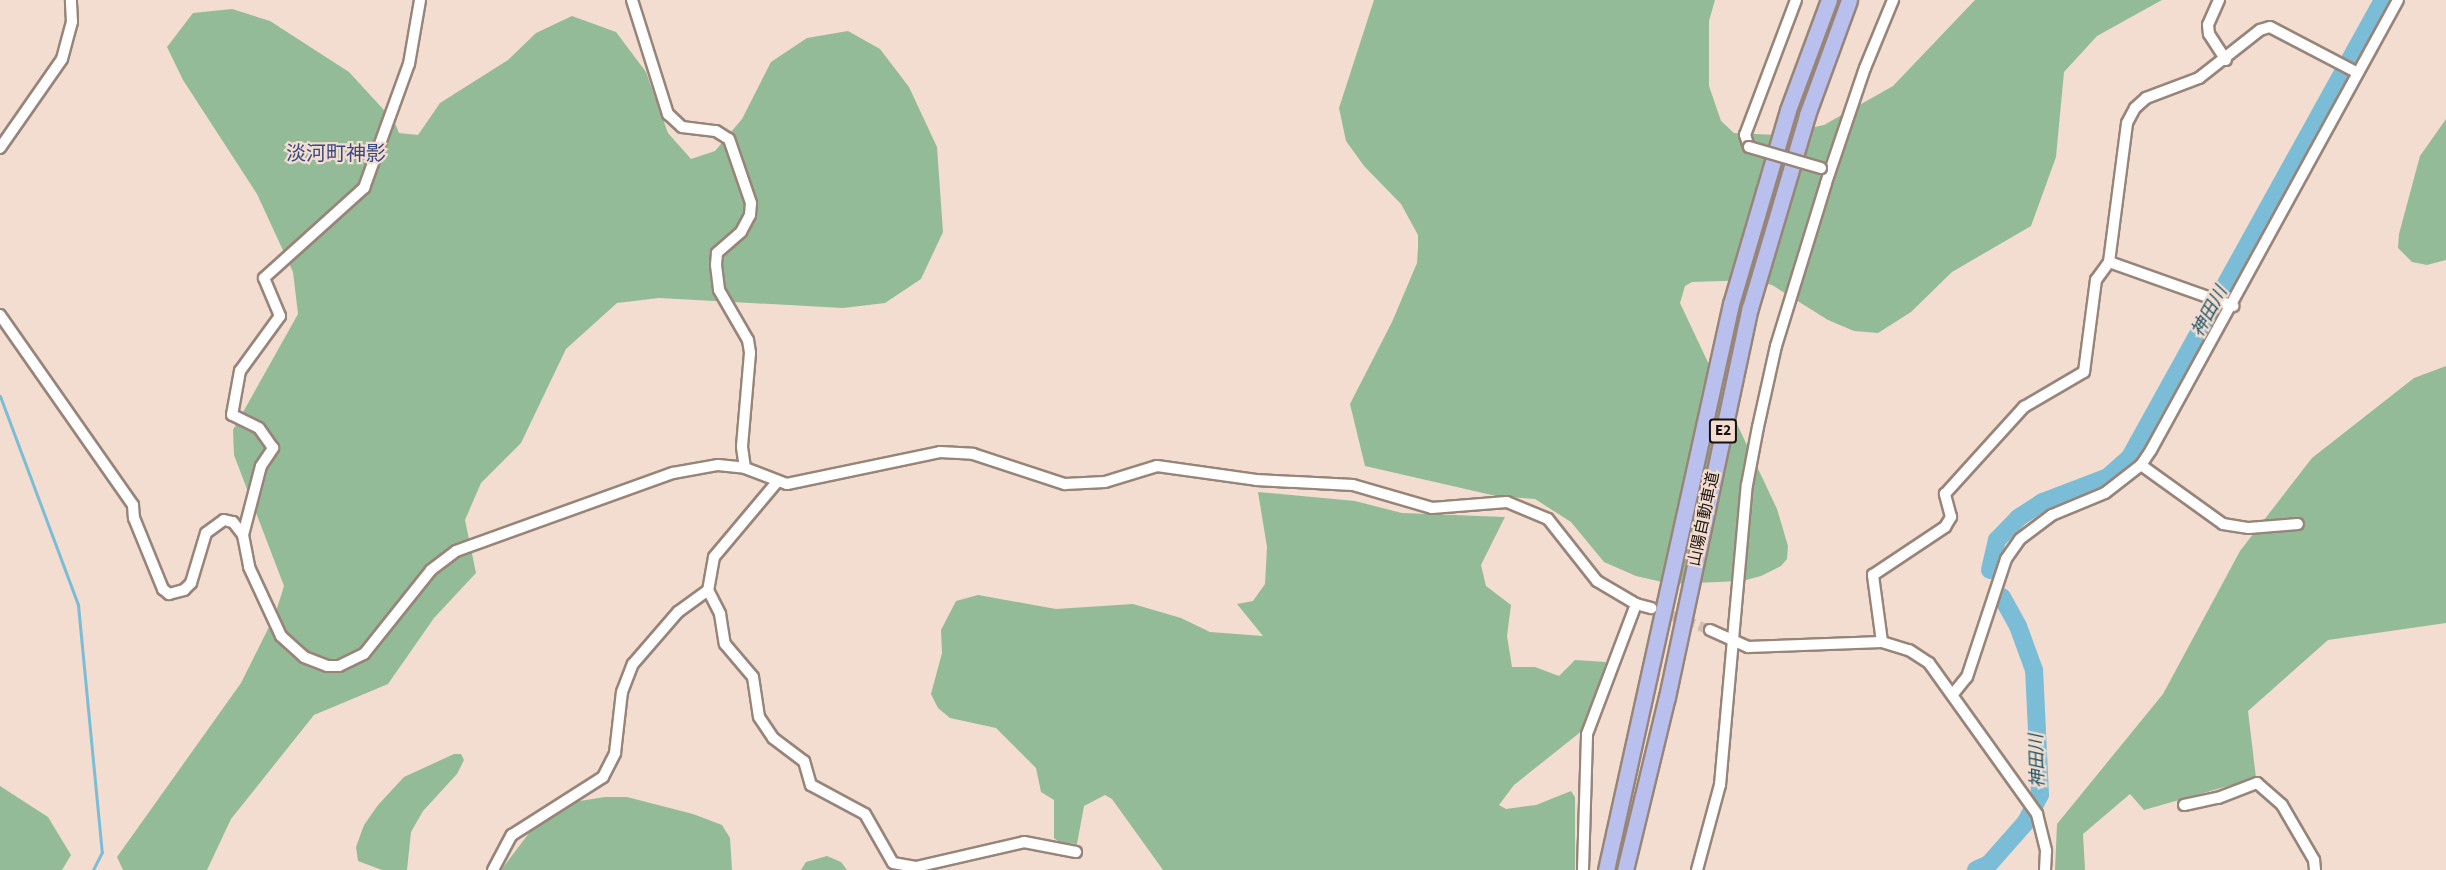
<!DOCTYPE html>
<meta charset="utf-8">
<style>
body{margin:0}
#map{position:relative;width:2446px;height:870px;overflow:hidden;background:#f3ddd0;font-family:"Source Sans 3","Noto Sans JP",sans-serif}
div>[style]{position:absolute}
.green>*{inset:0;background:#94bb97}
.stream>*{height:3px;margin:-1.5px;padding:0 1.5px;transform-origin:1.5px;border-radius:1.5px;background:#7bbdd6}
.river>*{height:18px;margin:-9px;padding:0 9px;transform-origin:9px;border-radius:9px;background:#7bbdd6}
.minor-tunnel>*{height:10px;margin-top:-5px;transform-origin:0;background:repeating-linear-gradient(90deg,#d2beb3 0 10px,transparent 0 15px)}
.roads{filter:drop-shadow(2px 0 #988579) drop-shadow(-2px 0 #988579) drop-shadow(0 2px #988579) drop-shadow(0 -2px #988579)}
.minor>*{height:10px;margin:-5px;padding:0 5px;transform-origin:5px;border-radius:5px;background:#fff}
.highway>*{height:15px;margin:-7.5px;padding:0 7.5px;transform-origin:7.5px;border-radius:7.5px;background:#bac0ee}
.bridges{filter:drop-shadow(2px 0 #988579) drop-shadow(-2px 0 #988579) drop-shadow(0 2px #988579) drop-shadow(0 -2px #988579)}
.minor-bridge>*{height:10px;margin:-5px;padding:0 5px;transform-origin:5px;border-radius:5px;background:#fff}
span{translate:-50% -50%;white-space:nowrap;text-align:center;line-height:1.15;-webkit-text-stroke:4.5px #f3ddd0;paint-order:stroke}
.shield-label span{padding:2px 4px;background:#f3ddd0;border:2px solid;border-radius:4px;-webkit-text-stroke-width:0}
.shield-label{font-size:15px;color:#17100c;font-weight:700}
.street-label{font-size:16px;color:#17100c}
.water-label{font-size:18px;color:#1c5365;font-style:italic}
.quarter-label{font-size:20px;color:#374983}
</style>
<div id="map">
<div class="green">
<i style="clip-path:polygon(1374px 0,1715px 0,1709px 21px,1709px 86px,1721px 121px,1734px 133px,1777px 135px,1824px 125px,1893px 86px,1975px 0,2162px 0,2097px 36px,2064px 72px,2056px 157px,2031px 226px,1952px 272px,1911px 312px,1878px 333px,1854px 331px,1828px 320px,1772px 285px,1751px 280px,1692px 282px,1685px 286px,1680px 303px,1777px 509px,1788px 546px,1787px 559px,1781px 566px,1761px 576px,1742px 581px,1671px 584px,1636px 576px,1604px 562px,1571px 522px,1535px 499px,1496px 496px,1365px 466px,1350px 404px,1392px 322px,1417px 263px,1418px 248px,1418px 235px,1401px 204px,1364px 166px,1346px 141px,1339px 108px)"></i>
<i style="clip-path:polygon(232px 9px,270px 21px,349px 72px,394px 121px,399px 133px,418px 135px,440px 103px,508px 60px,536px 33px,572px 16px,616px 32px,646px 72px,668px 133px,691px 159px,715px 151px,742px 119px,771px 62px,807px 38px,848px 31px,880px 49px,909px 87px,937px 147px,943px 232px,921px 279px,885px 303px,843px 308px,659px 298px,617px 303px,566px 349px,521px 443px,481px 483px,465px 520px,476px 573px,434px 618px,388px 684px,314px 715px,231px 819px,207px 870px,123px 870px,117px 857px,241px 683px,275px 615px,284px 586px,234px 455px,233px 430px,298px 314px,293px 272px,257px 194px,183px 80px,167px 47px,193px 13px)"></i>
<i style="clip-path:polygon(2446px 119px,2446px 260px,2427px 265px,2412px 262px,2398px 248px,2399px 234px,2420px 156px)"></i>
<i style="clip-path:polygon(2446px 366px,2446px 623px,2328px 640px,2248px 711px,2256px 778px,2144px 810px,2130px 794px,2083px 834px,2085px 870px,2055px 870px,2057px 824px,2163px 694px,2240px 551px,2312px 458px,2414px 378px)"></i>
<i style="clip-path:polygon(1258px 492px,1355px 501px,1402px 513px,1505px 517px,1481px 565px,1486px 586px,1511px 605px,1507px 636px,1512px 667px,1535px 667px,1559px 676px,1575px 660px,1606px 662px,1583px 730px,1514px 785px,1499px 805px,1506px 809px,1536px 805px,1571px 791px,1575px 797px,1575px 870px,1163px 870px,1112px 799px,1105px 795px,1084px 806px,1077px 844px,1060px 843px,1054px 838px,1054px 800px,1041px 792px,1036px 768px,996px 728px,950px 718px,938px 708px,931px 694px,942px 653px,941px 630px,956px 601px,978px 595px,1056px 609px,1133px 604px,1181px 618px,1210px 632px,1263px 636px,1237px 604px,1253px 601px,1265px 584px,1267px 547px)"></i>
<i style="clip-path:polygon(454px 754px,461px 754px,464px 760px,457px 774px,423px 811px,411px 832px,407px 870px,382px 870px,358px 861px,356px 847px,364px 825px,378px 805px,404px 777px)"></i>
<i style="clip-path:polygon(0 786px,48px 817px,71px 855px,62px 870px,0 870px)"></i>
<i style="clip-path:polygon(605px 797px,627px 797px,693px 814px,722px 825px,730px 838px,732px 870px,501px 870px,539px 820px,573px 802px)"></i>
<i style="clip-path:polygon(827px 856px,841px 862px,847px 870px,801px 870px,806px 862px)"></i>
</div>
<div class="stream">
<i style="left:0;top:396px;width:223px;rotate:69.5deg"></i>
<i style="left:78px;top:605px;width:248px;rotate:84.5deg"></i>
<i style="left:102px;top:852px;width:20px;rotate:117deg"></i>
</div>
<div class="river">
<i style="left:1990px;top:570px;width:31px;rotate:-77deg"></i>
<i style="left:1997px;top:540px;width:30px;rotate:-46deg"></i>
<i style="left:2018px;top:518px;width:30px;rotate:-33deg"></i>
<i style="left:2043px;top:502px;width:70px;rotate:-21deg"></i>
<i style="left:2108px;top:477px;width:30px;rotate:-42deg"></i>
<i style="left:2130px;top:457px;width:522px;rotate:-61.03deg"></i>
<i style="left:1976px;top:870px;width:14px;rotate:-25deg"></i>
<i style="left:1989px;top:864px;width:56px;rotate:-48.6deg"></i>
<i style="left:2026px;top:822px;width:30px;rotate:-63deg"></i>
<i style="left:2040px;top:795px;width:125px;rotate:-92.7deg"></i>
<i style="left:2034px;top:670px;width:47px;rotate:-110deg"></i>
<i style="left:2018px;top:626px;width:33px;rotate:-119deg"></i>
</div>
<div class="minor-tunnel">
<i style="left:1657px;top:610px;width:57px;rotate:20.7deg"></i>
</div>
<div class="roads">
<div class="minor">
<i style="left:632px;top:0;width:120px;rotate:72.5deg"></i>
<i style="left:668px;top:114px;width:19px;rotate:43deg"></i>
<i style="left:682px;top:127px;width:34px;rotate:7deg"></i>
<i style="left:716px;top:131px;width:15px;rotate:32deg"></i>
<i style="left:729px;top:139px;width:68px;rotate:71deg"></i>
<i style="left:751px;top:203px;width:12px;rotate:95deg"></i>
<i style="left:750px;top:215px;width:19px;rotate:118deg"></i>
<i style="left:741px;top:232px;width:32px;rotate:139deg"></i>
<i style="left:717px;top:253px;width:12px;rotate:95deg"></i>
<i style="left:716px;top:265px;width:25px;rotate:83deg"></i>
<i style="left:719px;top:290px;width:58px;rotate:59.9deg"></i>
<i style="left:748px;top:340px;width:13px;rotate:81deg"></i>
<i style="left:750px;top:353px;width:94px;rotate:94.9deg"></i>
<i style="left:742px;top:447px;width:21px;rotate:82deg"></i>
<i style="left:2219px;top:0;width:27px;rotate:114deg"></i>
<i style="left:2208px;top:25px;width:9px;rotate:84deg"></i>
<i style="left:2209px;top:34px;width:31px;rotate:57deg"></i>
<i style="left:1749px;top:147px;width:13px;rotate:-108deg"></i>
<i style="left:1745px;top:135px;width:144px;rotate:-69.3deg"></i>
<i style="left:0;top:148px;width:108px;rotate:-55.1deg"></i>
<i style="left:62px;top:59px;width:38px;rotate:-75deg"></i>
<i style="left:72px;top:22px;width:22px;rotate:-93deg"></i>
<i style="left:2109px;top:262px;width:132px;rotate:19.5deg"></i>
<i style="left:0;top:315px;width:232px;rotate:55deg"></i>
<i style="left:133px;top:505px;width:13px;rotate:86deg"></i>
<i style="left:134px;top:518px;width:77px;rotate:67.8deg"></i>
<i style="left:163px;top:589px;width:8px;rotate:40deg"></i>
<i style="left:169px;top:594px;width:16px;rotate:-15deg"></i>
<i style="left:184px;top:590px;width:10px;rotate:-45deg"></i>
<i style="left:191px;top:583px;width:52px;rotate:-73.3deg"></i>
<i style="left:206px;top:533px;width:22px;rotate:-36deg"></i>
<i style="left:224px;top:520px;width:9px;rotate:13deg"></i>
<i style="left:233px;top:522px;width:16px;rotate:52deg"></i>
<i style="left:243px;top:535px;width:33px;rotate:79deg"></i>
<i style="left:249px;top:567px;width:76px;rotate:65.1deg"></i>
<i style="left:281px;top:636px;width:31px;rotate:42deg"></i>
<i style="left:304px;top:657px;width:25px;rotate:21deg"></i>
<i style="left:327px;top:666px;width:12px"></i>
<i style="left:339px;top:666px;width:28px;rotate:-26deg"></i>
<i style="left:364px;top:654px;width:107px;rotate:-51.4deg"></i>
<i style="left:431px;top:570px;width:31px;rotate:-37deg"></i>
<i style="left:456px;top:551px;width:231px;rotate:-19.8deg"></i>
<i style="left:673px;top:473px;width:46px;rotate:-10.1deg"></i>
<i style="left:718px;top:465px;width:27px;rotate:6deg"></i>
<i style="left:745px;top:468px;width:45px;rotate:20.9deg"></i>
<i style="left:787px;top:484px;width:156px;rotate:-11.8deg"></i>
<i style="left:940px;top:452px;width:33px;rotate:3deg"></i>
<i style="left:973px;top:454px;width:97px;rotate:18.1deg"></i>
<i style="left:1065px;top:484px;width:40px;rotate:-2.9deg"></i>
<i style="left:1105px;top:482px;width:54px;rotate:-17.1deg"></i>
<i style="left:1157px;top:466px;width:100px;rotate:8deg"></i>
<i style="left:1256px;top:480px;width:97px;rotate:3deg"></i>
<i style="left:1353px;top:485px;width:82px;rotate:16.2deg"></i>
<i style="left:1432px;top:508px;width:75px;rotate:-4.6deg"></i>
<i style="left:1507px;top:502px;width:44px;rotate:22.5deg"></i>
<i style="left:1548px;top:519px;width:79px;rotate:51.7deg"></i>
<i style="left:1597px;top:581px;width:45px;rotate:30.5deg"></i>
<i style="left:1636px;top:604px;width:16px;rotate:15deg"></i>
<i style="left:2141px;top:465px;width:101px;rotate:35.7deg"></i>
<i style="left:2223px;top:524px;width:26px;rotate:9deg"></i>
<i style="left:2249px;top:528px;width:49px;rotate:-4.7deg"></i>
<i style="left:777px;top:482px;width:98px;rotate:130deg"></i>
<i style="left:714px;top:557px;width:34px;rotate:100deg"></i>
<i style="left:708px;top:590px;width:27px;rotate:63deg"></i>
<i style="left:720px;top:614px;width:30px;rotate:81deg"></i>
<i style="left:725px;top:644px;width:43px;rotate:49.7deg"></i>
<i style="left:753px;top:677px;width:40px;rotate:81.5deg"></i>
<i style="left:759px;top:717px;width:25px;rotate:56deg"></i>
<i style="left:773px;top:738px;width:39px;rotate:37deg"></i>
<i style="left:804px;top:761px;width:25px;rotate:74deg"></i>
<i style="left:811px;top:785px;width:61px;rotate:28.2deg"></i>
<i style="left:865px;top:814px;width:56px;rotate:60.3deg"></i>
<i style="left:893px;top:863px;width:23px;rotate:10deg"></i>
<i style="left:916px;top:867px;width:111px;rotate:-13deg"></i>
<i style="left:1024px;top:842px;width:53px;rotate:10.9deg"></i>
<i style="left:243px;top:535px;width:71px;rotate:-75.4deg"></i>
<i style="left:261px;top:466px;width:22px;rotate:-56deg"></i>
<i style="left:273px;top:448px;width:24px;rotate:-125deg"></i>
<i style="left:259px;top:428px;width:30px;rotate:-154deg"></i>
<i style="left:232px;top:415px;width:45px;rotate:-79.7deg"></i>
<i style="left:240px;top:371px;width:68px;rotate:-54deg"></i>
<i style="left:280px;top:316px;width:41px;rotate:-112.8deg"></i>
<i style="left:264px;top:278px;width:135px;rotate:-42deg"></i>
<i style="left:364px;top:188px;width:132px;rotate:-70.1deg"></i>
<i style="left:409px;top:64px;width:65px;rotate:-80.2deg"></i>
<i style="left:1710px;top:630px;width:42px;rotate:24.1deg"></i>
<i style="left:1748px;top:647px;width:134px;rotate:-2.1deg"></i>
<i style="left:1882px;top:642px;width:28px;rotate:17deg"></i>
<i style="left:1909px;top:650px;width:24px;rotate:33deg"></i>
<i style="left:1929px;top:663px;width:186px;rotate:54.4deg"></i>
<i style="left:2037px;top:814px;width:38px;rotate:76deg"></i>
<i style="left:2046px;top:851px;width:19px;rotate:93deg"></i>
<i style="left:1882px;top:642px;width:68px;rotate:-97.7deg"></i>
<i style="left:1873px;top:575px;width:87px;rotate:-33.7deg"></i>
<i style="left:1945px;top:527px;width:12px;rotate:-59deg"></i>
<i style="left:1951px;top:517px;width:24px;rotate:-105deg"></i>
<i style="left:1945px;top:494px;width:118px;rotate:-47.8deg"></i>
<i style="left:2024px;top:407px;width:69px;rotate:-30.3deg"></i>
<i style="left:2084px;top:372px;width:93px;rotate:-82.6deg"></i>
<i style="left:2096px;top:280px;width:22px;rotate:-54deg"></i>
<i style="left:2109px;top:262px;width:140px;rotate:-82.6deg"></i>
<i style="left:2127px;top:123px;width:17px;rotate:-62deg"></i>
<i style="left:2135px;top:108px;width:15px;rotate:-42deg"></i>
<i style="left:2146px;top:98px;width:57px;rotate:-20.7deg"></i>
<i style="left:2199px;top:78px;width:78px;rotate:-38.2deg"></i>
<i style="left:2260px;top:30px;width:10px;rotate:-17deg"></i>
<i style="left:2270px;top:27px;width:99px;rotate:27.6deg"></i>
<i style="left:1953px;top:694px;width:22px;rotate:-51deg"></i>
<i style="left:1967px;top:677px;width:124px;rotate:-71.7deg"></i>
<i style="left:2006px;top:559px;width:24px;rotate:-55deg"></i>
<i style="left:2020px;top:539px;width:40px;rotate:-37deg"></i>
<i style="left:2052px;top:515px;width:57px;rotate:-22.5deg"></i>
<i style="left:2105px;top:493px;width:46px;rotate:-37.9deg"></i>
<i style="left:2141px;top:465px;width:18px;rotate:-56deg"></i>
<i style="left:2151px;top:450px;width:513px;rotate:-61.24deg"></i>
<i style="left:2184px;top:805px;width:35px;rotate:-12deg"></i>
<i style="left:2218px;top:798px;width:42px;rotate:-21deg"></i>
<i style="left:2257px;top:783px;width:33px;rotate:41deg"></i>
<i style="left:2282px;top:805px;width:64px;rotate:59.8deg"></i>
<i style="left:2314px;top:860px;width:10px;rotate:84deg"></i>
<i style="left:493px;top:870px;width:40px;rotate:-62deg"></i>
<i style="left:512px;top:835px;width:108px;rotate:-32.5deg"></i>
<i style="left:603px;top:777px;width:27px;rotate:-63deg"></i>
<i style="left:615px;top:753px;width:61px;rotate:-83.5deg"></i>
<i style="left:622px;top:692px;width:30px;rotate:-69deg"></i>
<i style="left:633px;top:664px;width:69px;rotate:-49.1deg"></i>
<i style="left:678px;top:612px;width:37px;rotate:-36deg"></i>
<i style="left:1583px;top:870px;width:136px;rotate:-88.3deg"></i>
<i style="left:1587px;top:734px;width:139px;rotate:-69.3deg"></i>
<i style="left:1697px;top:870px;width:88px;rotate:-74.9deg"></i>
<i style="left:1720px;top:785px;width:301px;rotate:-84.9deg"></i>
<i style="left:1747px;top:485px;width:59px;rotate:-79.3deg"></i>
<i style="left:1758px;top:427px;width:83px;rotate:-77.5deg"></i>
<i style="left:1776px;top:346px;width:170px;rotate:-72.9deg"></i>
<i style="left:1826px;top:183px;width:121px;rotate:-71.3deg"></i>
<i style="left:1865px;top:68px;width:74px;rotate:-67.6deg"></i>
</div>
<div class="highway">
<i style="left:1606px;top:870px;width:580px;rotate:-77.55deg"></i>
<i style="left:1731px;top:304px;width:202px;rotate:-73.6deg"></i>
<i style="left:1788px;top:110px;width:117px;rotate:-69.6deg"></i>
<i style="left:1625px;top:870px;width:178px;rotate:-76.4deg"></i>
<i style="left:1667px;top:697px;width:398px;rotate:-78deg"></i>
<i style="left:1750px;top:308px;width:201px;rotate:-73.5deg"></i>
<i style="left:1807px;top:115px;width:122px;rotate:-69.9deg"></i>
</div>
</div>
<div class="bridges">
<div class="minor-bridge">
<i style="left:1749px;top:147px;width:75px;rotate:16.3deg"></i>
</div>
</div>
<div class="shield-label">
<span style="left:1723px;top:431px">E2</span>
</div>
<div class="street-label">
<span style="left:1704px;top:519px;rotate:-78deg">山陽自動車道</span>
</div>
<div class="water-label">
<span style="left:2210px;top:312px;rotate:-61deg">神田川</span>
<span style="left:2038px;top:761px;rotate:-92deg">神田川</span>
</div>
<div class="quarter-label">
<span style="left:336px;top:154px">淡河町神影</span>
</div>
</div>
